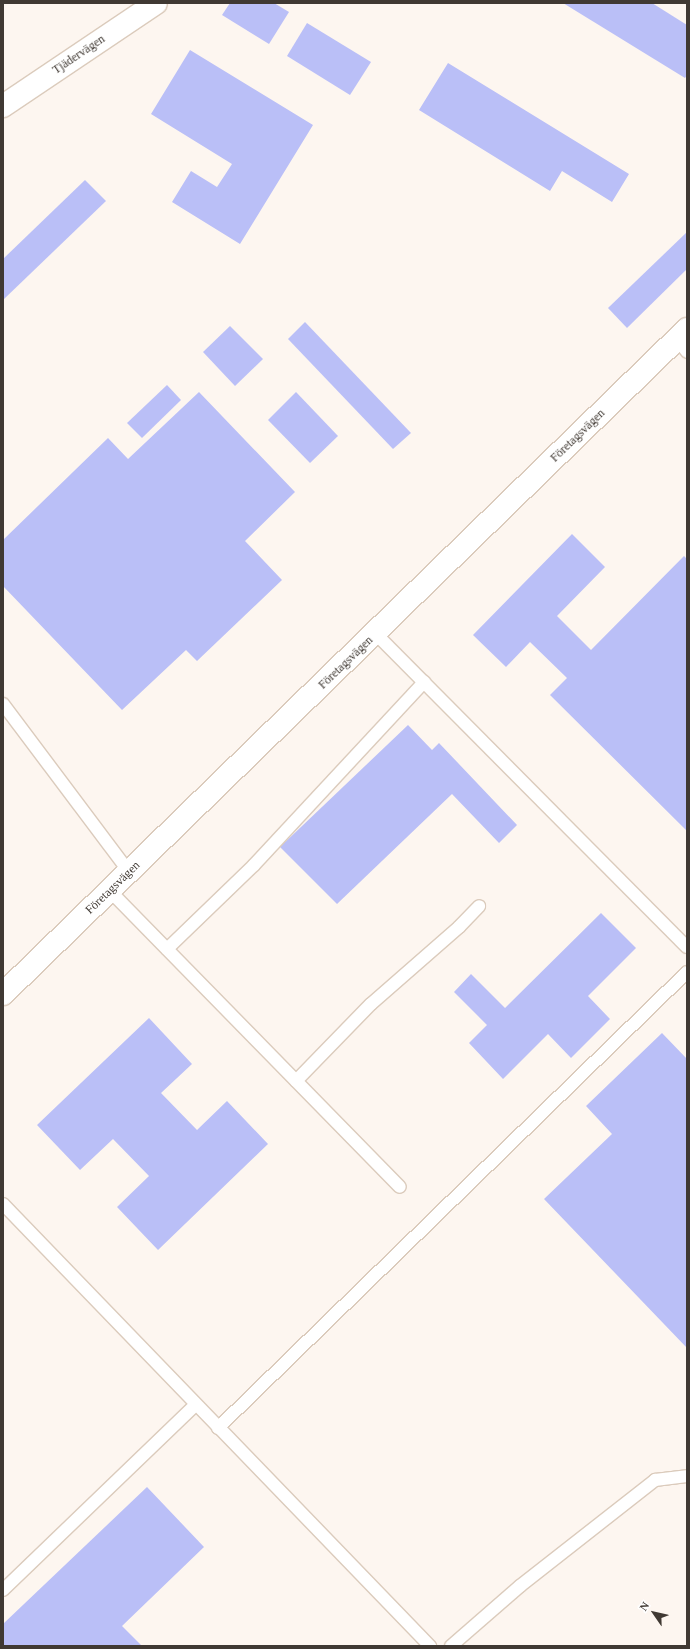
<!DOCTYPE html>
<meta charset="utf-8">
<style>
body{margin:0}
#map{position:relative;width:690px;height:1649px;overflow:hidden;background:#fdf6f0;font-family:"Times New Roman",serif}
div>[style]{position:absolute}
.building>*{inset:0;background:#babff7}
.roads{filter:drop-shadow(1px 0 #dbcbbc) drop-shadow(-1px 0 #dbcbbc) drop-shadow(0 1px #dbcbbc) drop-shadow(0 -1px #dbcbbc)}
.lane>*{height:12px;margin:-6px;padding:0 6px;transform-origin:6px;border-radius:6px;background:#fff}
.street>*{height:22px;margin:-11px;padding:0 11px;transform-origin:11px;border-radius:11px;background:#fff}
span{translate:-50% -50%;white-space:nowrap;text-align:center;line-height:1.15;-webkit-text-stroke:3px #fff;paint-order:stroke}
.street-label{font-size:12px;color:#403933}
.frame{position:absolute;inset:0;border:4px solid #403933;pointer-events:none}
.north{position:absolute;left:634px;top:1593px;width:40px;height:40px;-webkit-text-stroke:3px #fff;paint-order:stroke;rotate:304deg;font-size:11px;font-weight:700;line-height:16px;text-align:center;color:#403933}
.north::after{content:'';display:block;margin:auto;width:14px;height:18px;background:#403933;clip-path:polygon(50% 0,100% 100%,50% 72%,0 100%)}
</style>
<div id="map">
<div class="building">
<i style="clip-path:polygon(230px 3px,274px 3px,289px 12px,269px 44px,222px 15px)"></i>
<i style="clip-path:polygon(563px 3px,652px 3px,687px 25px,687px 75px,685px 78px)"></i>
<i style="clip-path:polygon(307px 23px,371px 62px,350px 95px,287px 56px)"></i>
<i style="clip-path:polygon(190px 50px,313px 125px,240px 244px,172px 202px,191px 171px,217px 187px,232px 164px,151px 114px)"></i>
<i style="clip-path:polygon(448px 63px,629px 174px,612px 202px,562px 171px,550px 191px,419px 110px)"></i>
<i style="clip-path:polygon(85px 180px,106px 201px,3px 300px,3px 259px)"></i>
<i style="clip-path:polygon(687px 232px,687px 269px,627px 328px,608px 308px)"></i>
<i style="clip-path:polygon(305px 322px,411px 433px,393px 449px,288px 339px)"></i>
<i style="clip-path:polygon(230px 326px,263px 359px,235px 386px,203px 352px)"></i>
<i style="clip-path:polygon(167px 385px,181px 400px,142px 438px,127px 423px)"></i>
<i style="clip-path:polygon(199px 392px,295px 492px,245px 541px,282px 580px,197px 661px,186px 650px,122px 710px,3px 586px,3px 540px,108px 438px,128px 459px)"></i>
<i style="clip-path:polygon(296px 392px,338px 436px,310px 463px,268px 420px)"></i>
<i style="clip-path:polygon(572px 534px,605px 567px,557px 616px,591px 650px,684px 556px,687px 559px,687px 831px,550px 695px,567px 678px,530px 642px,506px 667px,473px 635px)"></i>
<i style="clip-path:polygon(408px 725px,432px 750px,439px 743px,517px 825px,499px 843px,452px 794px,337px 904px,280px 847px)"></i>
<i style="clip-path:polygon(601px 913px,636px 948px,588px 996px,610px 1019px,571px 1058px,548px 1034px,503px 1079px,469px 1043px,487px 1025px,454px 992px,471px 974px,505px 1008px)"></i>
<i style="clip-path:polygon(149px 1018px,192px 1064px,161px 1093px,197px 1130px,227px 1101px,268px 1144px,158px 1250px,117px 1207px,149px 1176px,113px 1139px,80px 1170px,37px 1125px)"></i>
<i style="clip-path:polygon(662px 1033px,687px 1059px,687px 1348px,544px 1199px,612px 1134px,586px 1106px)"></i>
<i style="clip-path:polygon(147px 1487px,204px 1547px,122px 1626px,142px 1646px,3px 1646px,3px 1624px)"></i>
</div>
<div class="roads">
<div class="lane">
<i style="left:677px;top:339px;width:16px;rotate:52deg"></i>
<i style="left:376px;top:634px;width:441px;rotate:45.2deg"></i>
<i style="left:3px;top:704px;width:210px;rotate:53.1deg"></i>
<i style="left:110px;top:891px;width:414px;rotate:45.6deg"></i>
<i style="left:167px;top:949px;width:121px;rotate:-44deg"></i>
<i style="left:254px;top:865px;width:250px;rotate:-47.1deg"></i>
<i style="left:296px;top:1081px;width:107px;rotate:-45.8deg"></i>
<i style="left:371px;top:1004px;width:117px;rotate:-41.2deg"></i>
<i style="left:459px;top:927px;width:29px;rotate:-46deg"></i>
<i style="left:3px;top:1204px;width:615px;rotate:45.99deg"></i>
<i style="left:218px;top:1428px;width:654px;rotate:-44.19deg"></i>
<i style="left:3px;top:1590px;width:267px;rotate:-43.9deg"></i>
<i style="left:451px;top:1646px;width:91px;rotate:-41deg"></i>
<i style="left:520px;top:1586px;width:172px;rotate:-38.1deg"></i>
<i style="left:655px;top:1480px;width:32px;rotate:-7deg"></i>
</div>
<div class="street">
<i style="left:3px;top:106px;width:184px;rotate:-33.9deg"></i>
<i style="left:3px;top:994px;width:954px;rotate:-44.19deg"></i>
</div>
</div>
<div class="street-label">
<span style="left:79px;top:55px;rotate:-34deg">Tjädervägen</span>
<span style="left:578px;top:436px;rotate:-44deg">Företagsvägen</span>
<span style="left:346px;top:663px;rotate:-44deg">Företagsvägen</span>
<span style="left:113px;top:888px;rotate:-44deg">Företagsvägen</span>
</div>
<div class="frame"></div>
<div class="north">N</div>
</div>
